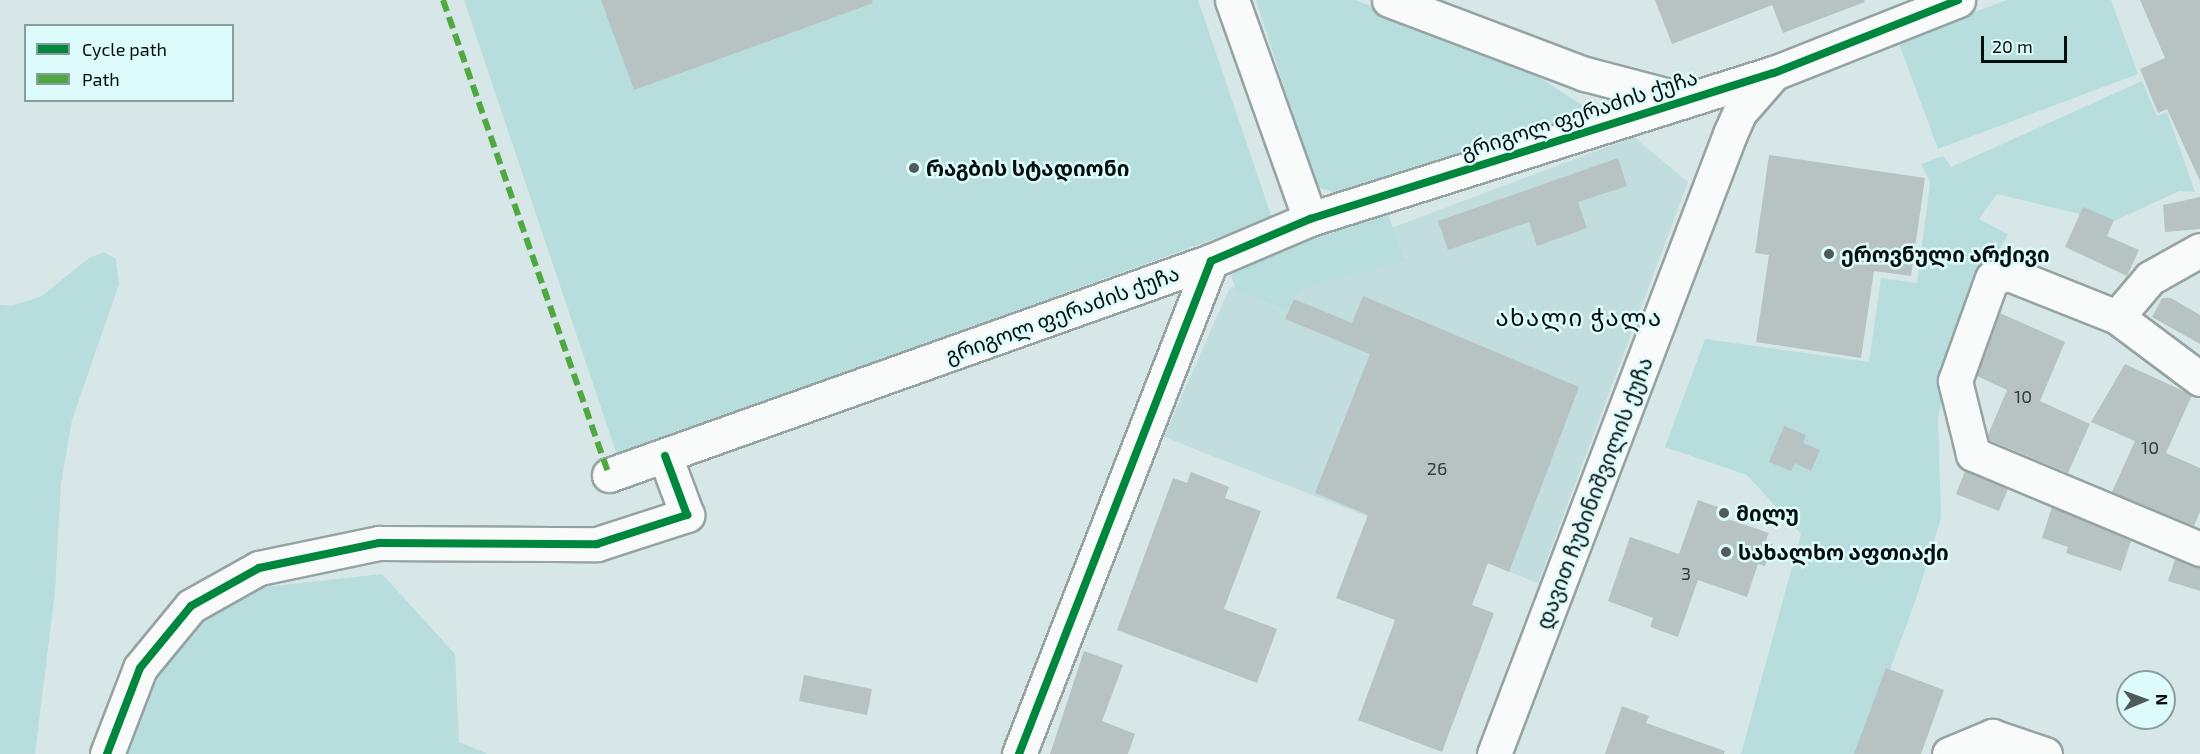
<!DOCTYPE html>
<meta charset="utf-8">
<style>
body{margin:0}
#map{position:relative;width:2200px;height:754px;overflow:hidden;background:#d7e7e7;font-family:"Exo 2","Noto Sans Georgian",sans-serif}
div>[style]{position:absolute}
.built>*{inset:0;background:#c2dddd}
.green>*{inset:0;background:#b7dddd}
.building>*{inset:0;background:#b7c3c3}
.roads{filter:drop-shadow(2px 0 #97a3a3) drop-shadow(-2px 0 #97a3a3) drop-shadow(0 2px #97a3a3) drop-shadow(0 -2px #97a3a3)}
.minor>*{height:33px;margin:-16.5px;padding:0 16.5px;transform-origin:16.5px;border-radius:16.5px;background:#f9fbfb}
.quiet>*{height:6px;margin-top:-3px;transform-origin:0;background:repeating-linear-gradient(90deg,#50a841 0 12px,transparent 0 18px)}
.cycleway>*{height:8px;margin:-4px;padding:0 4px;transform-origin:4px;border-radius:4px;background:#00873e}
.dots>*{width:16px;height:16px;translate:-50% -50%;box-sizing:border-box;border:3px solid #defbfb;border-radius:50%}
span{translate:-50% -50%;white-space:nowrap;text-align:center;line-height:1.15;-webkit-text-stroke:5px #defbfb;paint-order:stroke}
.number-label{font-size:18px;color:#323c3c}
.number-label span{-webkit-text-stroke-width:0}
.street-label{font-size:21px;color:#060f0f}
.poi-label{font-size:21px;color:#060f0f;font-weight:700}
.left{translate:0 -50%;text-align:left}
.quarter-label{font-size:24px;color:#060f0f;letter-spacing:1.5px}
.legend{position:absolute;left:24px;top:24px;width:210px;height:78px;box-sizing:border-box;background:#defbfb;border:2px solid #889d9d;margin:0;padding:8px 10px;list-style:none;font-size:18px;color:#060f0f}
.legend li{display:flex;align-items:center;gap:12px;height:30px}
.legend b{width:30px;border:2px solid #889d9d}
.north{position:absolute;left:2116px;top:670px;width:60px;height:60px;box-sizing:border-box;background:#defbfb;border:2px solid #889d9d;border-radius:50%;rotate:89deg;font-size:16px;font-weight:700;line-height:24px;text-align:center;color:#060f0f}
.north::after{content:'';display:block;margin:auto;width:21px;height:27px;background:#4f5b5b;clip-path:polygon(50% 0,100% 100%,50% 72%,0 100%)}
.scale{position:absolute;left:1981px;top:36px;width:86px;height:27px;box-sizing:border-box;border:3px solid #060f0f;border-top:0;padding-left:8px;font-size:18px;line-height:21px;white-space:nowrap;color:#060f0f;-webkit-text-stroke:4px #defbfb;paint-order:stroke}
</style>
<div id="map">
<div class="built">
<i style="clip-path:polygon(1634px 137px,1688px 182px,1538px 583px,1164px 437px,1229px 289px)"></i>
</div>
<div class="green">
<i style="clip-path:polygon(464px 0,1198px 0,1272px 218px,617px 455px)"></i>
<i style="clip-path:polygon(1256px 0,1355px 0,1523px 67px,1604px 119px,1350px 199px,1316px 186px)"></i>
<i style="clip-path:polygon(2007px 0,2111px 0,2138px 74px,1938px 149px,1898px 41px)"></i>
<i style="clip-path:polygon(2142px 81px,2157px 116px,2167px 112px,2195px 192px,2179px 191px,2112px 222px,1997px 194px,1979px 219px,2008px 234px,1964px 315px,1938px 416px,1941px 518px,1916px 599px,1859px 754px,1741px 754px,1801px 534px,1747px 475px,1665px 447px,1705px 339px,1869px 362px,1881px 278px,1917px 283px,1930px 183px,1921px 164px,1943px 156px,1951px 167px)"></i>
<i style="clip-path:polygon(1386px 209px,1405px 261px,1298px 289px,1287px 310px,1236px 289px,1231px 276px,1242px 252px)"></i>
<i style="clip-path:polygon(104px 252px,116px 259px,119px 284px,72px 420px,61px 484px,55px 592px,35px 754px,0 754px,0 305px,12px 306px,42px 296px,89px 258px)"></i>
<i style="clip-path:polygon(382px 574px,455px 654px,459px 742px,488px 754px,126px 754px,167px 654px,239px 590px)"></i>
</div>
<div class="building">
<i style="clip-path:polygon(601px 0,872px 0,873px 3px,634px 90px)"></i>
<i style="clip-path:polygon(1655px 0,1864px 0,1865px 2px,1783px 33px,1772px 5px,1672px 44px)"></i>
<i style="clip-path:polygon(2140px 0,2200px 0,2200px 181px,2167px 109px,2158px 113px,2140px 69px,2165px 58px)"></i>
<i style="clip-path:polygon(1769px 155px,1925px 178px,1911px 276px,1874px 271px,1861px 358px,1756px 342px,1769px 255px,1755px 253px)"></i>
<i style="clip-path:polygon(1618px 158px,1627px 186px,1578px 202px,1587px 228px,1537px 246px,1529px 222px,1448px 250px,1438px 221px)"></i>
<i style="clip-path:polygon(2200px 197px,2200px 229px,2165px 232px,2163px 205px)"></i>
<i style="clip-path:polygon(2083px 207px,2114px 220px,2107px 236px,2139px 250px,2127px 276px,2065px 247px)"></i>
<i style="clip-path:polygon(1363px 296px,1579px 387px,1509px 572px,1488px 563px,1472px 605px,1494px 613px,1442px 752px,1358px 720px,1395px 620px,1336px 598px,1368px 515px,1315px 493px,1370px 354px,1285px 319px,1294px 299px,1352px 323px)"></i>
<i style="clip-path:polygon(2162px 298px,2171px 298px,2200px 315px,2200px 344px,2152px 317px)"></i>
<i style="clip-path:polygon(2000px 313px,2065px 342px,2040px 401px,2090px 424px,2068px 473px,1989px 440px,1988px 435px,2007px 390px,1977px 376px)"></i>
<i style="clip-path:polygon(2125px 364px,2192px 395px,2166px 453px,2200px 468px,2200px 512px,2194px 526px,2112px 492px,2135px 441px,2091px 422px)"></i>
<i style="clip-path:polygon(1784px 426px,1806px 435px,1803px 443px,1820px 450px,1811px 471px,1795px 463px,1791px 471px,1769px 462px)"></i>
<i style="clip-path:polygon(1965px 471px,2008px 489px,1999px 511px,1956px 494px)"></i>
<i style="clip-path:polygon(1191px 472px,1229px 487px,1225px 498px,1261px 511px,1224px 609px,1277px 629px,1257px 683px,1117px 630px,1173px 478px,1187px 483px)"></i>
<i style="clip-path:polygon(1698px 500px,1724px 509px,1722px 517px,1769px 533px,1765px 542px,1773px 544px,1765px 566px,1758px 564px,1747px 597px,1698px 580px,1678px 637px,1650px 627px,1653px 618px,1608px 601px,1630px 537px,1679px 554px)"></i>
<i style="clip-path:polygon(2052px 507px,2131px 541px,2121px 571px,2066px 553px,2068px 547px,2042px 538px)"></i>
<i style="clip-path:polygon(2175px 559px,2200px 567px,2200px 591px,2168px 581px)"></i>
<i style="clip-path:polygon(1084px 651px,1123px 665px,1102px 721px,1135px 734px,1128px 754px,1050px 754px)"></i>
<i style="clip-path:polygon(1886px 668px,1944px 690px,1921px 754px,1854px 754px)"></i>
<i style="clip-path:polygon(804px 675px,872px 689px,867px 715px,799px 701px)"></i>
<i style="clip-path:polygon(1622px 706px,1649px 716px,1646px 723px,1725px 751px,1724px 754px,1605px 754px)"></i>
</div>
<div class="roads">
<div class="minor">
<i style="left:1232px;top:0;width:232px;rotate:70.4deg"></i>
<i style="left:1389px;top:0;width:210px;rotate:20.7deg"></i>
<i style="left:1585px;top:74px;width:102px;rotate:14.7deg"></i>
<i style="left:2117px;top:317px;width:51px;rotate:-49.8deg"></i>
<i style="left:2150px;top:278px;width:57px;rotate:-29.2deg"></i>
<i style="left:2200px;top:379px;width:104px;rotate:-143.2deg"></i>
<i style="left:2117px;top:317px;width:116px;rotate:-158.3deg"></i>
<i style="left:2009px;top:274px;width:17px;rotate:167deg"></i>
<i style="left:1992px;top:278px;width:109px;rotate:109.8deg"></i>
<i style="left:1955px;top:381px;width:75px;rotate:76.1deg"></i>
<i style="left:1973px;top:454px;width:246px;rotate:22.7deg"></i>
<i style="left:609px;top:475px;width:639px;rotate:-19.57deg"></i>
<i style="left:1211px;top:261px;width:108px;rotate:-23deg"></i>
<i style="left:1310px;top:219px;width:486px;rotate:-17.5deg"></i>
<i style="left:1774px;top:73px;width:198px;rotate:-21.6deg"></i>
<i style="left:107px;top:754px;width:92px;rotate:-69deg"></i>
<i style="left:140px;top:668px;width:80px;rotate:-50.6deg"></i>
<i style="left:191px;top:606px;width:78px;rotate:-29.2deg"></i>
<i style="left:259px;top:568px;width:123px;rotate:-11.8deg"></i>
<i style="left:379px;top:543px;width:218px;rotate:0.3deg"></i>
<i style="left:597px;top:544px;width:95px;rotate:-17.9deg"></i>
<i style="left:687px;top:515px;width:63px;rotate:-110.4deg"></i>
<i style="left:1019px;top:754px;width:529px;rotate:-68.72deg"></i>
<i style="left:1494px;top:754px;width:663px;rotate:-69.16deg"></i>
<i style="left:1730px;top:134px;width:24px;rotate:-66deg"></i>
<i style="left:1740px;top:112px;width:52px;rotate:-48.9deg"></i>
<i style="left:1949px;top:754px;width:47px;rotate:-22.7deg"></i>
<i style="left:1992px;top:736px;width:56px;rotate:18.8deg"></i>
</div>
</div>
<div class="quiet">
<i style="left:443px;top:0;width:503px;rotate:70.74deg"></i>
</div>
<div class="cycleway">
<i style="left:107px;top:754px;width:92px;rotate:-69deg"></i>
<i style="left:140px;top:668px;width:80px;rotate:-50.6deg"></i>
<i style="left:191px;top:606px;width:78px;rotate:-29.2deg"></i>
<i style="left:259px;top:568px;width:123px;rotate:-11.8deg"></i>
<i style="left:379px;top:543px;width:218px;rotate:0.3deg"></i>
<i style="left:597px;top:544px;width:95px;rotate:-17.9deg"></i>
<i style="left:687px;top:515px;width:63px;rotate:-110.4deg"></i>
<i style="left:1019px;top:754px;width:529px;rotate:-68.72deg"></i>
<i style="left:1211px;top:261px;width:108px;rotate:-23deg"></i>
<i style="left:1310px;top:219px;width:486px;rotate:-17.5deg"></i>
<i style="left:1774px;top:73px;width:198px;rotate:-21.6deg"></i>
</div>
<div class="dots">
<i style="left:914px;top:168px;background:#4f5b5b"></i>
<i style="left:1829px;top:254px;background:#4f5b5b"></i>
<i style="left:1724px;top:513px;background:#4f5b5b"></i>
<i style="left:1726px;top:552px;background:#4f5b5b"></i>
</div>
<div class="number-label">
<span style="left:2023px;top:396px">10</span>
<span style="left:2150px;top:447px">10</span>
<span style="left:1437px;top:468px">26</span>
<span style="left:1686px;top:573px">3</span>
</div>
<div class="street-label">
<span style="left:1579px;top:114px;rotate:-18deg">გრიგოლ ფერაძის ქუჩა</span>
<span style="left:1062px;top:314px;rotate:-20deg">გრიგოლ ფერაძის ქუჩა</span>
<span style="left:1594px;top:493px;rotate:-69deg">დავით ჩუბინიშვილის ქუჩა</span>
</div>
<div class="poi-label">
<span class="left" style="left:926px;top:168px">რაგბის სტადიონი</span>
<span class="left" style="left:1841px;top:254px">ეროვნული არქივი</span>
<span class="left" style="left:1736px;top:513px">მილუ</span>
<span class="left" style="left:1738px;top:552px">სახალხო აფთიაქი</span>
</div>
<div class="quarter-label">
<span style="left:1579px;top:317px">ახალი ჭალა</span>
</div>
<ul class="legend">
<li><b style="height:8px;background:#00873e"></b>Cycle path</li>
<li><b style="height:8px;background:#50a841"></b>Path</li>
</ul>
<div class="north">N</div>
<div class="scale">20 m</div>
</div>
